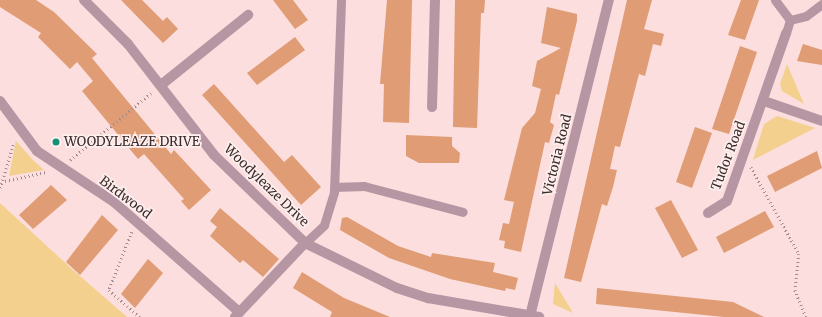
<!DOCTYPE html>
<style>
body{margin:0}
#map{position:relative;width:822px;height:317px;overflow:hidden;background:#fbdedd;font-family:Merriweather,serif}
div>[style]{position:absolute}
.green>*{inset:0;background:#f4d08e}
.building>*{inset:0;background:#e09c74}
.path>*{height:2.5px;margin-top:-1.25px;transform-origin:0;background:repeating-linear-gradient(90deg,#a28c8b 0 1px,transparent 0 4px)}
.service>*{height:9px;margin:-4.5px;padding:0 4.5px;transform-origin:4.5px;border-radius:4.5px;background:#b796a4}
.minor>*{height:10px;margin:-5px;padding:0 5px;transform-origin:5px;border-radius:5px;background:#b796a4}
.dots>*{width:11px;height:11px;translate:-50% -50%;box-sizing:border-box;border:2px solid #feefee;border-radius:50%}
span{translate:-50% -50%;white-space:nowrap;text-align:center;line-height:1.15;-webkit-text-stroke:3.5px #feefee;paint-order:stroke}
.poi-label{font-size:13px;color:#3a2d2c}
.left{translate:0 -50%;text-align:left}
.street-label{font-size:13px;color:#3a2d2c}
</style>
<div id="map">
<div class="green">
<i style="clip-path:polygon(787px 64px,804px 104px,782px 91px,780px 84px)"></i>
<i style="clip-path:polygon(777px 116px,815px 128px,753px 160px,764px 124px)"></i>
<i style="clip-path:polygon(16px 141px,33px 160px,44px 170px,9px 176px)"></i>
<i style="clip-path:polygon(0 203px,73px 270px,127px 317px,0 317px)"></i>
<i style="clip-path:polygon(555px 283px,573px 313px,553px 304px)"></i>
</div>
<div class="building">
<i style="clip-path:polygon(0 0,36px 0,54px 12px,97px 54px,92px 58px,171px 154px,174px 150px,211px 190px,189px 210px,181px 201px,184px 199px,144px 154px,138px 159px,82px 91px,93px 81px,77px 62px,70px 69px,38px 37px,41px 33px,0 7px)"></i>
<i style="clip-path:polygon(121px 0,142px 0,163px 21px,167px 17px,178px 29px,163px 43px)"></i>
<i style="clip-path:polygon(273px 0,293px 0,308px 20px,295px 29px)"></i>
<i style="clip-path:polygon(387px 0,412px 0,409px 123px,383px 122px,384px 84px,380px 84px)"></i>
<i style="clip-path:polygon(455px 0,485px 0,484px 13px,481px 13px,477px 128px,453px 127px)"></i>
<i style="clip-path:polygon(627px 0,652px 0,644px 29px,664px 34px,661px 46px,653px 44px,645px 76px,639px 74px,620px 147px,615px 146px,610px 169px,617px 170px,613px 187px,607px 206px,602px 204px,581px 282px,564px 278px)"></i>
<i style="clip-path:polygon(741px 0,759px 0,745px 40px,728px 35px)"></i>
<i style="clip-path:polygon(547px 7px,577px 14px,577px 21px,559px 95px,556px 94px,550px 122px,554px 125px,549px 143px,545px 142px,521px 252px,504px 248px,505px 241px,499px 240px,503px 223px,509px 224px,514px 202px,504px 200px,522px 128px,535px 113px,541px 89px,532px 86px,537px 61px,561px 48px,541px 43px)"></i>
<i style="clip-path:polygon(295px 37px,305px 50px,257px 85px,247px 73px)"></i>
<i style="clip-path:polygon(803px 44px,822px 50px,822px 65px,797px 61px)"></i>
<i style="clip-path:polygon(740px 46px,757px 52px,729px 134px,712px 129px)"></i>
<i style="clip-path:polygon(214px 84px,284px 162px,292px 155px,321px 187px,301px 205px,202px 95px)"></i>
<i style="clip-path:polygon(695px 127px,712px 133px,692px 188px,676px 182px)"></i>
<i style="clip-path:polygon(406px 135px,452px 137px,452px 146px,460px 153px,459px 163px,419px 163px,406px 156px)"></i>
<i style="clip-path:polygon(817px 151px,822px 168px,775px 192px,767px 176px)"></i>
<i style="clip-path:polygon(51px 185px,67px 200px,33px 229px,19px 215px)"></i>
<i style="clip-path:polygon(671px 200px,698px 250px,682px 258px,655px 208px)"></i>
<i style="clip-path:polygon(220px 208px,279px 259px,263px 277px,243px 260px,240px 263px,210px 236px,217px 227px,210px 221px)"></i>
<i style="clip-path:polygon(765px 211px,774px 227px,724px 253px,716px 237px)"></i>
<i style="clip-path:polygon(102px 215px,118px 230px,80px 275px,66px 262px)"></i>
<i style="clip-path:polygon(347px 217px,398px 246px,431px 257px,432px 253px,495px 263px,493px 272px,518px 278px,515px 290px,506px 288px,505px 291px,450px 279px,389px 258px,340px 230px,342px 218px)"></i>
<i style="clip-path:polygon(148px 259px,163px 273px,135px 308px,121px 294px)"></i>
<i style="clip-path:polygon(302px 272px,344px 298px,390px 317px,330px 317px,332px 312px,293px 288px)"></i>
<i style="clip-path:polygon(597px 288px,733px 302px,764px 317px,724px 317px,596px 304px)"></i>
</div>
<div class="path">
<i style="left:70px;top:160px;width:105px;rotate:-39.6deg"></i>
<i style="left:751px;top:167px;width:99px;rotate:61.1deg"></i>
<i style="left:799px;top:254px;width:36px;rotate:96deg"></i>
<i style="left:795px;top:290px;width:29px;rotate:68deg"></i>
<i style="left:5px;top:181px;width:42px;rotate:-12.4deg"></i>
<i style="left:0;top:188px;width:48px;rotate:-73.1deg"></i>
<i style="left:132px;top:232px;width:62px;rotate:111.6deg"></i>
<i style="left:109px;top:290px;width:41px;rotate:41.1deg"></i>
</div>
<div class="service">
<i style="left:775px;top:0;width:25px;rotate:53deg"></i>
<i style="left:786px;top:33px;width:14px;rotate:-73deg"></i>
<i style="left:790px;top:20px;width:16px;rotate:-14deg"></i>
<i style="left:806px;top:16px;width:20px;rotate:-37deg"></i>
<i style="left:334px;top:187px;width:30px;rotate:-2deg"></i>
<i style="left:364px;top:186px;width:102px;rotate:14.7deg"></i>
<i style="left:305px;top:243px;width:26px;rotate:-43deg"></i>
<i style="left:324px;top:225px;width:34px;rotate:-73deg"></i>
<i style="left:334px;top:192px;width:192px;rotate:-87.9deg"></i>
</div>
<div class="minor">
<i style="left:84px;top:0;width:62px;rotate:45deg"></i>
<i style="left:128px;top:44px;width:140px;rotate:52.2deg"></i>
<i style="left:214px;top:155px;width:127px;rotate:44deg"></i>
<i style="left:305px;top:243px;width:102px;rotate:26.1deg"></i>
<i style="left:397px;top:288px;width:33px;rotate:18deg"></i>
<i style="left:428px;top:298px;width:113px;rotate:9.7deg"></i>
<i style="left:161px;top:85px;width:112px;rotate:-38.8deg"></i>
<i style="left:0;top:101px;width:62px;rotate:53.5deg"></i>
<i style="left:37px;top:151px;width:92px;rotate:33.5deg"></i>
<i style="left:114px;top:202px;width:167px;rotate:41.3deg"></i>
<i style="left:764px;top:101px;width:61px;rotate:19deg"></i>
<i style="left:432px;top:107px;width:107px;rotate:-88.4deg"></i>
<i style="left:708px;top:213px;width:22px;rotate:-32deg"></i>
<i style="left:727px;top:201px;width:178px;rotate:-70.6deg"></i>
<i style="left:530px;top:316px;width:326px;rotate:-76deg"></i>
<i style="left:235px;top:317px;width:102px;rotate:-46.6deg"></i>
</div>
<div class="dots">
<i style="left:56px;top:142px;background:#139075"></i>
</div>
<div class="poi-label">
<span class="left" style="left:64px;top:142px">WOODYLEAZE DRIVE</span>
</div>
<div class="street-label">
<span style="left:558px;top:155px;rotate:-76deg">Victoria Road</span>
<span style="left:729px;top:156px;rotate:-69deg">Tudor Road</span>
<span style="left:266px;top:186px;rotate:44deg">Woodyleaze Drive</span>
<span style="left:125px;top:198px;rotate:37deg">Birdwood</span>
</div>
</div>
